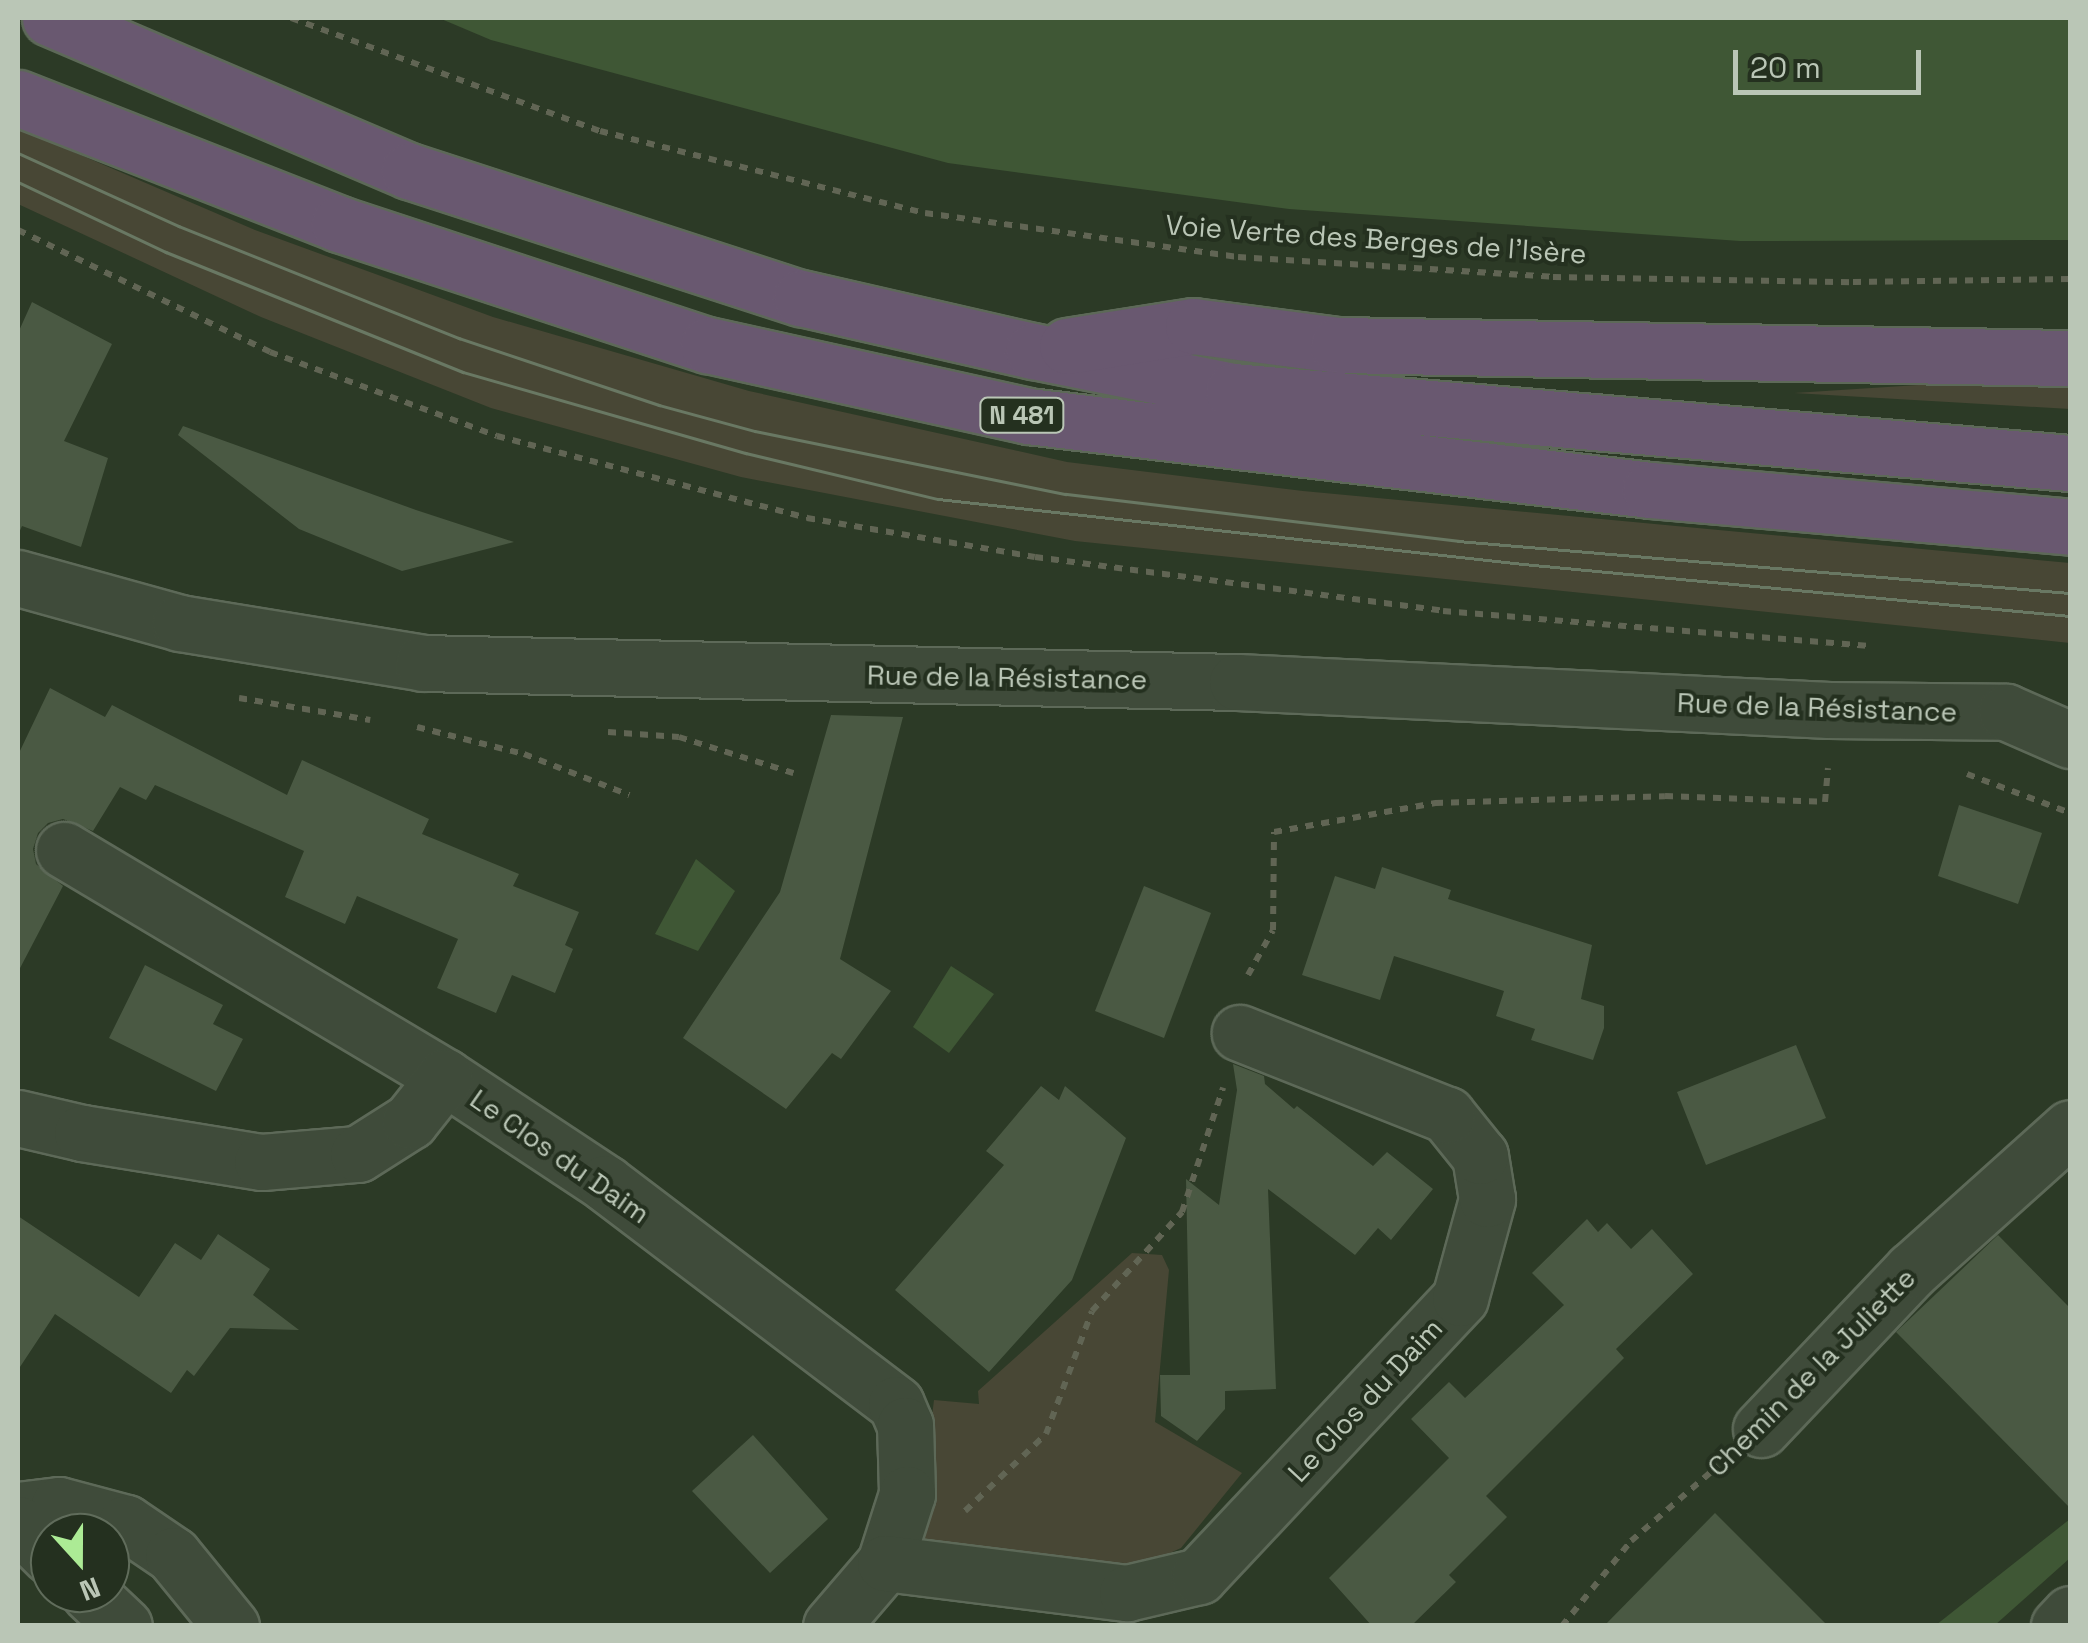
<!DOCTYPE html>
<meta charset="utf-8">
<style>
body{margin:0}
#map{position:relative;width:2088px;height:1643px;overflow:hidden;background:#2c3a26;font-family:"Space Grotesk",sans-serif}
div>[style]{position:absolute}
.green>*{inset:0;background:#484735}
.water>*{inset:0;background:#3f5735}
.building>*{inset:0;background:#4a5943}
.path>*{height:6px;margin-top:-3px;transform-origin:0;background:repeating-linear-gradient(90deg,#616554 0 8px,transparent 0 16px)}
.roads{filter:drop-shadow(2px 0 #5d6958) drop-shadow(-2px 0 #5d6958) drop-shadow(0 2px #5d6958) drop-shadow(0 -2px #5d6958)}
.minor>*{height:55px;margin:-27.5px;padding:0 27.5px;transform-origin:27.5px;border-radius:27.5px;background:#3f4b3a}
.highway>*{height:55px;margin:-27.5px;padding:0 27.5px;transform-origin:27.5px;border-radius:27.5px;background:#695870}
.tram>*{height:2.5px;margin:-1.25px;padding:0 1.25px;transform-origin:1.25px;border-radius:1.25px;background:#697863}
span{translate:-50% -50%;white-space:nowrap;text-align:center;line-height:1.15;-webkit-text-stroke:8px #24301f;paint-order:stroke}
.shield-label span{padding:2px 8px;background:#24301f;border:2px solid;border-radius:8px;-webkit-text-stroke-width:0}
.shield-label{font-size:25px;color:#bac6b6;font-weight:700}
.street-label{font-size:28px;color:#bac6b6}
.frame{position:absolute;inset:0;border:20px solid #bac6b6;pointer-events:none}
.north{position:absolute;left:30px;top:1513px;width:100px;height:100px;box-sizing:border-box;background:#24301f;border:2px solid #606c5b;border-radius:50%;rotate:159deg;font-size:28px;font-weight:700;line-height:40px;text-align:center;color:#bac6b6}
.north::after{content:'';display:block;margin:auto;width:35px;height:45px;background:#aceb95;clip-path:polygon(50% 0,100% 100%,50% 72%,0 100%)}
.scale{position:absolute;left:1733px;top:50px;width:188px;height:45px;box-sizing:border-box;border:5px solid #bac6b6;border-top:0;padding-left:12px;font-size:30px;line-height:35px;white-space:nowrap;color:#bac6b6;-webkit-text-stroke:8px #24301f;paint-order:stroke}
</style>
<div id="map">
<div class="green">
<i style="clip-path:polygon(18px 128px,255px 230px,493px 317px,749px 391px,1067px 462px,1303px 491px,2070px 563px,2070px 643px,1075px 541px,741px 477px,491px 408px,261px 317px,18px 204px)"></i>
<i style="clip-path:polygon(1918px 385px,2070px 385px,2070px 409px,1794px 393px)"></i>
<i style="clip-path:polygon(1132px 1253px,1162px 1255px,1169px 1270px,1155px 1422px,1242px 1473px,1181px 1548px,1145px 1564px,915px 1553px,934px 1400px,979px 1404px,978px 1391px)"></i>
</div>
<div class="water">
<i style="clip-path:polygon(439px 18px,2070px 18px,2070px 240px,1740px 241px,1289px 209px,948px 163px,491px 40px)"></i>
<i style="clip-path:polygon(696px 859px,735px 891px,698px 951px,655px 934px)"></i>
<i style="clip-path:polygon(951px 966px,994px 994px,949px 1053px,913px 1027px)"></i>
<i style="clip-path:polygon(2070px 1519px,2070px 1558px,1995px 1625px,1936px 1625px)"></i>
</div>
<div class="building">
<i style="clip-path:polygon(32px 302px,112px 344px,64px 441px,108px 458px,81px 547px,22px 526px,18px 535px,18px 333px)"></i>
<i style="clip-path:polygon(183px 426px,416px 510px,514px 542px,402px 571px,299px 529px,178px 435px)"></i>
<i style="clip-path:polygon(50px 688px,105px 717px,112px 705px,287px 795px,302px 760px,429px 819px,422px 834px,519px 874px,513px 886px,579px 912px,565px 945px,573px 949px,555px 993px,512px 975px,496px 1013px,437px 988px,458px 939px,357px 896px,345px 924px,285px 897px,304px 851px,155px 785px,146px 800px,120px 787px,93px 831px,63px 819px,48px 823px,38px 833px,33px 849px,36px 864px,63px 886px,18px 972px,18px 755px)"></i>
<i style="clip-path:polygon(831px 715px,903px 717px,840px 959px,891px 991px,841px 1059px,832px 1053px,786px 1109px,683px 1038px,780px 892px)"></i>
<i style="clip-path:polygon(1959px 805px,2042px 833px,2018px 904px,1938px 876px)"></i>
<i style="clip-path:polygon(1382px 867px,1451px 890px,1448px 899px,1592px 945px,1581px 999px,1604px 1006px,1604px 1028px,1593px 1060px,1531px 1040px,1535px 1029px,1496px 1016px,1504px 991px,1394px 956px,1380px 1000px,1302px 975px,1335px 876px,1375px 889px)"></i>
<i style="clip-path:polygon(1144px 886px,1211px 913px,1164px 1038px,1095px 1011px)"></i>
<i style="clip-path:polygon(145px 965px,223px 1005px,213px 1024px,243px 1039px,216px 1091px,109px 1038px)"></i>
<i style="clip-path:polygon(1796px 1045px,1826px 1118px,1706px 1165px,1677px 1092px)"></i>
<i style="clip-path:polygon(1233px 1064px,1264px 1076px,1265px 1084px,1294px 1109px,1297px 1106px,1373px 1166px,1387px 1152px,1433px 1189px,1391px 1240px,1378px 1228px,1355px 1255px,1268px 1189px,1276px 1389px,1225px 1391px,1225px 1409px,1197px 1441px,1161px 1416px,1160px 1375px,1190px 1375px,1186px 1179px,1219px 1205px,1237px 1090px)"></i>
<i style="clip-path:polygon(1041px 1086px,1059px 1100px,1065px 1086px,1126px 1138px,1072px 1280px,989px 1372px,895px 1290px,1004px 1165px,986px 1151px)"></i>
<i style="clip-path:polygon(18px 1216px,139px 1297px,175px 1243px,201px 1260px,218px 1234px,270px 1269px,253px 1295px,299px 1330px,230px 1328px,194px 1376px,187px 1370px,171px 1393px,55px 1314px,18px 1370px)"></i>
<i style="clip-path:polygon(1587px 1219px,1598px 1232px,1607px 1223px,1631px 1249px,1652px 1229px,1693px 1274px,1616px 1349px,1624px 1358px,1486px 1496px,1507px 1517px,1449px 1575px,1456px 1582px,1411px 1626px,1372px 1626px,1329px 1578px,1449px 1458px,1411px 1419px,1449px 1382px,1465px 1398px,1564px 1305px,1532px 1273px)"></i>
<i style="clip-path:polygon(1998px 1235px,2070px 1308px,2070px 1508px,1896px 1332px)"></i>
<i style="clip-path:polygon(753px 1435px,828px 1519px,770px 1573px,692px 1491px)"></i>
<i style="clip-path:polygon(1715px 1513px,1828px 1626px,1604px 1626px)"></i>
</div>
<div class="path">
<i style="left:291px;top:18px;width:329px;rotate:20.1deg"></i>
<i style="left:600px;top:131px;width:335px;rotate:14.2deg"></i>
<i style="left:925px;top:213px;width:316px;rotate:8deg"></i>
<i style="left:1238px;top:257px;width:316px;rotate:3.6deg"></i>
<i style="left:1553px;top:277px;width:300px;rotate:1deg"></i>
<i style="left:1853px;top:282px;width:217px;rotate:-0.8deg"></i>
<i style="left:18px;top:230px;width:280px;rotate:25.8deg"></i>
<i style="left:270px;top:352px;width:242px;rotate:20.3deg"></i>
<i style="left:497px;top:436px;width:321px;rotate:14.8deg"></i>
<i style="left:807px;top:518px;width:231px;rotate:9.7deg"></i>
<i style="left:1035px;top:557px;width:412px;rotate:7.5deg"></i>
<i style="left:1443px;top:611px;width:428px;rotate:4.7deg"></i>
<i style="left:239px;top:698px;width:133px;rotate:9.5deg"></i>
<i style="left:417px;top:727px;width:110px;rotate:14.2deg"></i>
<i style="left:524px;top:754px;width:113px;rotate:21.3deg"></i>
<i style="left:608px;top:732px;width:71px;rotate:4deg"></i>
<i style="left:679px;top:737px;width:120px;rotate:17.5deg"></i>
<i style="left:1967px;top:774px;width:110px;rotate:20.7deg"></i>
<i style="left:1248px;top:975px;width:51px;rotate:-60.9deg"></i>
<i style="left:1273px;top:930px;width:98px;rotate:-89.4deg"></i>
<i style="left:1274px;top:832px;width:164px;rotate:-10.2deg"></i>
<i style="left:1435px;top:803px;width:230px;rotate:-1.7deg"></i>
<i style="left:1665px;top:796px;width:160px;rotate:2.1deg"></i>
<i style="left:1825px;top:802px;width:34px;rotate:-85deg"></i>
<i style="left:965px;top:1511px;width:112px;rotate:-43.5deg"></i>
<i style="left:1046px;top:1434px;width:131px;rotate:-69.5deg"></i>
<i style="left:1092px;top:1311px;width:134px;rotate:-47.7deg"></i>
<i style="left:1182px;top:1212px;width:131px;rotate:-71.7deg"></i>
<i style="left:1562px;top:1626px;width:109px;rotate:-50.9deg"></i>
<i style="left:1631px;top:1541px;width:115px;rotate:-40.8deg"></i>
</div>
<div class="roads">
<div class="minor">
<i style="left:18px;top:578px;width:168px;rotate:15.5deg"></i>
<i style="left:180px;top:623px;width:246px;rotate:9.3deg"></i>
<i style="left:423px;top:663px;width:814px;rotate:1.34deg"></i>
<i style="left:1237px;top:682px;width:593px;rotate:2.71deg"></i>
<i style="left:1829px;top:710px;width:177px;rotate:0.6deg"></i>
<i style="left:2006px;top:712px;width:70px;rotate:23.6deg"></i>
<i style="left:64px;top:850px;width:443px;rotate:30.8deg"></i>
<i style="left:445px;top:1077px;width:192px;rotate:33.5deg"></i>
<i style="left:605px;top:1183px;width:365px;rotate:37.2deg"></i>
<i style="left:896px;top:1404px;width:23px;rotate:67deg"></i>
<i style="left:905px;top:1425px;width:69px;rotate:88.3deg"></i>
<i style="left:907px;top:1494px;width:72px;rotate:107.7deg"></i>
<i style="left:18px;top:1118px;width:66px;rotate:13.2deg"></i>
<i style="left:82px;top:1133px;width:182px;rotate:9.2deg"></i>
<i style="left:262px;top:1162px;width:96px;rotate:-4.8deg"></i>
<i style="left:358px;top:1154px;width:62px;rotate:-32.4deg"></i>
<i style="left:410px;top:1121px;width:56px;rotate:-51.5deg"></i>
<i style="left:1761px;top:1429px;width:219px;rotate:-46.5deg"></i>
<i style="left:1912px;top:1270px;width:212px;rotate:-41.9deg"></i>
<i style="left:18px;top:1510px;width:41px;rotate:-7deg"></i>
<i style="left:59px;top:1505px;width:69px;rotate:15deg"></i>
<i style="left:126px;top:1523px;width:57px;rotate:34.2deg"></i>
<i style="left:173px;top:1555px;width:92px;rotate:50.8deg"></i>
<i style="left:18px;top:1524px;width:45px;rotate:45deg"></i>
<i style="left:89px;top:1593px;width:48px;rotate:43.3deg"></i>
<i style="left:831px;top:1626px;width:83px;rotate:-49.4deg"></i>
<i style="left:885px;top:1563px;width:244px;rotate:7.1deg"></i>
<i style="left:1127px;top:1593px;width:74px;rotate:-13.3deg"></i>
<i style="left:1199px;top:1576px;width:381px;rotate:-46.8deg"></i>
<i style="left:1460px;top:1298px;width:103px;rotate:-74.7deg"></i>
<i style="left:1487px;top:1199px;width:44px;rotate:-99.2deg"></i>
<i style="left:1480px;top:1156px;width:53px;rotate:-128.8deg"></i>
<i style="left:1447px;top:1115px;width:223px;rotate:-158.4deg"></i>
<i style="left:2059px;top:1626px;width:16px;rotate:-47deg"></i>
</div>
<div class="highway">
<i style="left:50px;top:18px;width:390px;rotate:23.1deg"></i>
<i style="left:409px;top:171px;width:412px;rotate:18deg"></i>
<i style="left:801px;top:298px;width:238px;rotate:12.9deg"></i>
<i style="left:1033px;top:351px;width:204px;rotate:11.3deg"></i>
<i style="left:1233px;top:391px;width:840px;rotate:4.92deg"></i>
<i style="left:18px;top:98px;width:345px;rotate:21.4deg"></i>
<i style="left:339px;top:224px;width:388px;rotate:18.2deg"></i>
<i style="left:708px;top:345px;width:328px;rotate:12.5deg"></i>
<i style="left:1028px;top:416px;width:626px;rotate:6.78deg"></i>
<i style="left:1650px;top:490px;width:422px;rotate:5deg"></i>
<i style="left:1067px;top:346px;width:128px;rotate:-9deg"></i>
<i style="left:1193px;top:326px;width:146px;rotate:7.5deg"></i>
<i style="left:1338px;top:345px;width:732px;rotate:1.02deg"></i>
</div>
</div>
<div class="tram">
<i style="left:18px;top:153px;width:177px;rotate:24.4deg"></i>
<i style="left:179px;top:226px;width:302px;rotate:21.8deg"></i>
<i style="left:459px;top:338px;width:211px;rotate:18.5deg"></i>
<i style="left:659px;top:405px;width:99px;rotate:15.2deg"></i>
<i style="left:755px;top:431px;width:317px;rotate:11.5deg"></i>
<i style="left:1066px;top:494px;width:395px;rotate:6.8deg"></i>
<i style="left:1458px;top:541px;width:614px;rotate:4.86deg"></i>
<i style="left:18px;top:182px;width:164px;rotate:25.3deg"></i>
<i style="left:166px;top:252px;width:320px;rotate:22deg"></i>
<i style="left:463px;top:372px;width:294px;rotate:16deg"></i>
<i style="left:746px;top:453px;width:197px;rotate:13.5deg"></i>
<i style="left:938px;top:499px;width:589px;rotate:6.34deg"></i>
<i style="left:1523px;top:564px;width:549px;rotate:5.43deg"></i>
</div>
<div class="shield-label">
<span style="left:1022px;top:415px">N 481</span>
</div>
<div class="street-label">
<span style="left:1376px;top:239px;rotate:4deg">Voie Verte des Berges de l'Isère</span>
<span style="left:1007px;top:677px;rotate:1deg">Rue de la Résistance</span>
<span style="left:1817px;top:707px;rotate:2deg">Rue de la Résistance</span>
<span style="left:560px;top:1156px;rotate:35deg">Le Clos du Daim</span>
<span style="left:1811px;top:1372px;rotate:-45deg">Chemin de la Juliette</span>
<span style="left:1365px;top:1400px;rotate:-47deg">Le Clos du Daim</span>
</div>
<div class="frame"></div>
<div class="north">N</div>
<div class="scale">20 m</div>
</div>
